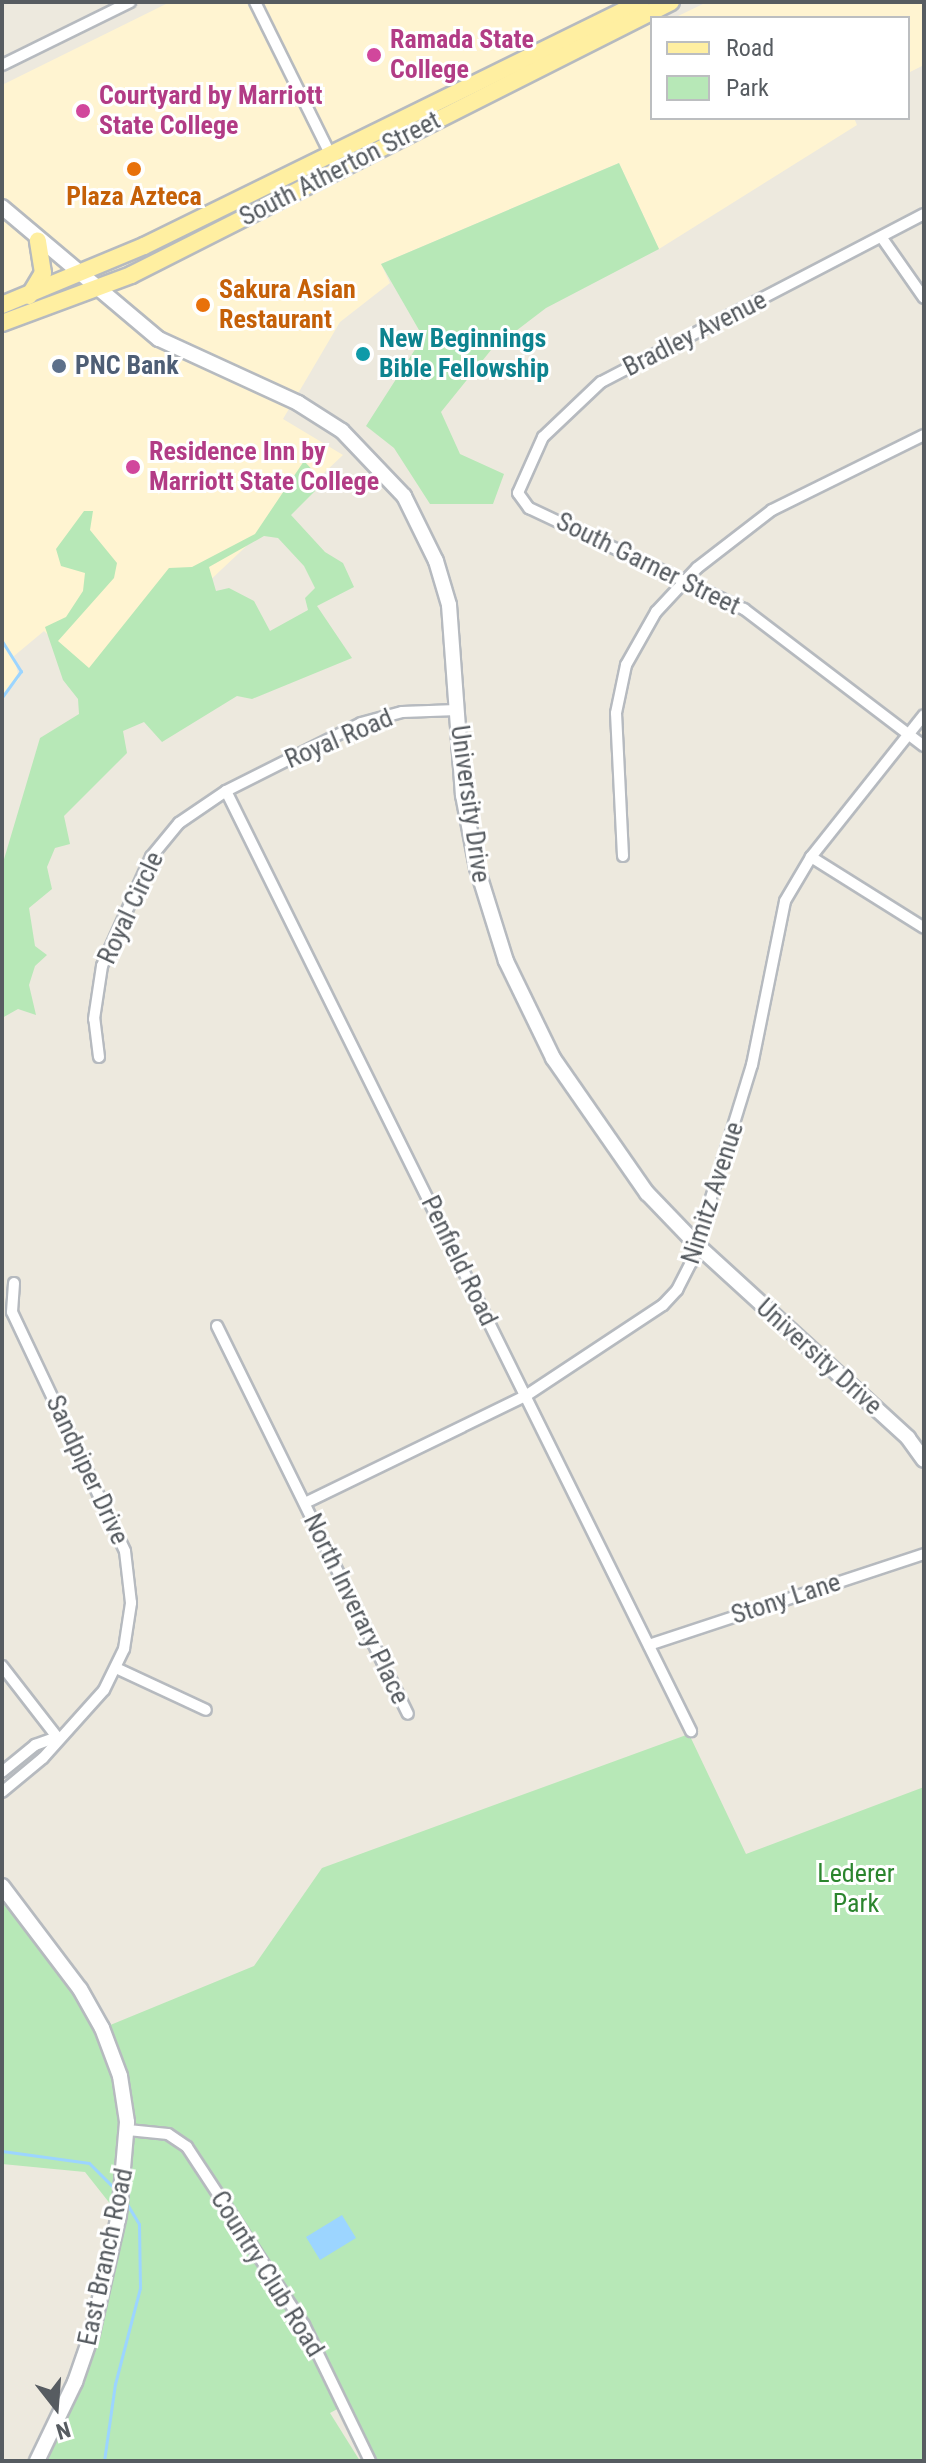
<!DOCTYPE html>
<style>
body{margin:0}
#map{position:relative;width:926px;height:2463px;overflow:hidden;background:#ede9de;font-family:"Roboto Condensed",sans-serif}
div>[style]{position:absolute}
.commercial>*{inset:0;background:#fff4d1}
.green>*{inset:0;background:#b7e8b7}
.water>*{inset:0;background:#9cd5ff}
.stream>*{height:3px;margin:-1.5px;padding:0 1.5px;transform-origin:1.5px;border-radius:1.5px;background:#9cd5ff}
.roads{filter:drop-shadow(2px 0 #b6babf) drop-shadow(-2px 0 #b6babf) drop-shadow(0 2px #b6babf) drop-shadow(0 -2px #b6babf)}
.street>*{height:10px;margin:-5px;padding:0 5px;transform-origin:5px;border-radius:5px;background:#fff}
.secondary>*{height:14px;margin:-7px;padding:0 7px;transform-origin:7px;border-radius:7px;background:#fff}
.primary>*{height:16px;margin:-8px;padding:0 8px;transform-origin:8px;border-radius:8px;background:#ffefa1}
.dots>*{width:22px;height:22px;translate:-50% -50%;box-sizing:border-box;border:4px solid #fff;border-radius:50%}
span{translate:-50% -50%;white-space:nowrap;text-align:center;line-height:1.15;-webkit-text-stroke:6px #fff;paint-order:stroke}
.hotel-label{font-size:26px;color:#b23c85;font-weight:700}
.left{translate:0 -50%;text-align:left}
.street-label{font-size:26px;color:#575c61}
.food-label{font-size:26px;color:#c56008;font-weight:700}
.culture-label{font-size:26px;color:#0d838f;font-weight:700}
.service-label{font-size:26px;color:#4e5e75;font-weight:700}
.park-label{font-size:26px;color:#2b852e}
.frame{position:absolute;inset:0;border:4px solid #575c61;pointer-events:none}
.legend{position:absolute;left:650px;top:16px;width:260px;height:104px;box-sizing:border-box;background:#fff;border:2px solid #bcbec0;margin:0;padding:10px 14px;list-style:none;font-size:24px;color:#575c61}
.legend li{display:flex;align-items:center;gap:16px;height:40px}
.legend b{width:40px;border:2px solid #bcbec0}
.north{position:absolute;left:16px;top:2367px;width:80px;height:80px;-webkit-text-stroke:6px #fff;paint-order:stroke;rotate:163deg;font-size:22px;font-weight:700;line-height:32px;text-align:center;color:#575c61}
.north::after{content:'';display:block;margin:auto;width:28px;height:36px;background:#575c61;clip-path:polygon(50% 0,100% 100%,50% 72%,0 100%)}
</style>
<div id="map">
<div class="commercial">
<i style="clip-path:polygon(170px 2px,647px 2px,652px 18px,652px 118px,854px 118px,857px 125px,659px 249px,619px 163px,381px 264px,390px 283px,340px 322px,283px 419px,343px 455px,99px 685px,44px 631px,14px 656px,19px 679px,2px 697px,2px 85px)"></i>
<i style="clip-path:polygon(707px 2px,924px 2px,924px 65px,908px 73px,908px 18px,674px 18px)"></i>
</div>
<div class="green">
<i style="clip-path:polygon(619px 163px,659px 249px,546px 308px,491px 350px,441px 412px,460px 454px,504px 474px,493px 504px,430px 504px,394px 448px,366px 426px,423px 337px,381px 264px)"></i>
<i style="clip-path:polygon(evenodd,304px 461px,324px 482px,291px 515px,325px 552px,343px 563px,354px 587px,317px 606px,352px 658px,252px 699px,237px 696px,162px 742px,144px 722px,123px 731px,127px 753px,64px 816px,70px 844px,55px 848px,47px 867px,52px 889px,29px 908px,35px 946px,47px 955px,35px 966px,29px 985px,36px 1015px,18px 1009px,2px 1018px,2px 866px,40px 738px,79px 714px,78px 699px,63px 680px,45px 627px,66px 617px,83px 591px,85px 573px,61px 566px,56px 549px,84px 511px,93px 511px,90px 530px,117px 563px,114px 578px,58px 641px,89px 668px,169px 568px,192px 567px,255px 534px,304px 461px,264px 536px,278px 538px,304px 566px,315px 588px,305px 598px,308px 610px,270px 631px,254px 601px,229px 588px,216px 591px,209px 567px,264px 536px)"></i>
<i style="clip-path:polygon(689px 1734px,746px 1854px,924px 1787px,924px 2461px,370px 2461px,341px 2407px,330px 2413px,360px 2461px,37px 2461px,75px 2382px,119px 2215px,85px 2172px,2px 2164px,2px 1886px,103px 2028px,254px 1966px,322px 1868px)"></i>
</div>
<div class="water">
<i style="clip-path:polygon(342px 2215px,356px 2238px,320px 2260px,306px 2237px)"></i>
</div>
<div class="stream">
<i style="left:2px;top:641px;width:36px;rotate:58deg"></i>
<i style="left:21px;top:671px;width:32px;rotate:126deg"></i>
<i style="left:2px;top:2151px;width:88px;rotate:7.9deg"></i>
<i style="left:89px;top:2163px;width:37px;rotate:45deg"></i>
<i style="left:104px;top:2461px;width:78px;rotate:-81.9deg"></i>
<i style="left:115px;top:2384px;width:99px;rotate:-75.4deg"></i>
<i style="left:140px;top:2288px;width:64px;rotate:-90.9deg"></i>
<i style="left:139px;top:2224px;width:27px;rotate:-121deg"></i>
</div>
<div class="roads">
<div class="street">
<i style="left:255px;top:2px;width:187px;rotate:63.7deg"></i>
<i style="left:2px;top:65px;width:143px;rotate:-26.2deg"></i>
<i style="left:924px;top:214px;width:364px;rotate:152.5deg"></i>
<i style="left:601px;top:382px;width:80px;rotate:136.5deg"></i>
<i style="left:543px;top:437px;width:61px;rotate:114.1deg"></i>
<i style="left:518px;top:493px;width:19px;rotate:54deg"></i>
<i style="left:529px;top:508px;width:238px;rotate:25.2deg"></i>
<i style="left:744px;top:609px;width:226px;rotate:37.3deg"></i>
<i style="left:882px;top:238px;width:73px;rotate:55deg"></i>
<i style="left:226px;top:791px;width:1049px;rotate:63.68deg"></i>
<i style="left:623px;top:856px;width:143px;rotate:-92.8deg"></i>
<i style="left:616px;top:713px;width:49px;rotate:-78.2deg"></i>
<i style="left:626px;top:665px;width:61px;rotate:-60.5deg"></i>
<i style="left:656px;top:612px;width:60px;rotate:-47deg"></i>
<i style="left:697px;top:568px;width:95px;rotate:-37.7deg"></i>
<i style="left:772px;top:510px;width:169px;rotate:-26.3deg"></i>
<i style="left:811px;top:857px;width:133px;rotate:32.1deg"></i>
<i style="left:99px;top:1057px;width:38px;rotate:-97deg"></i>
<i style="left:94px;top:1019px;width:54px;rotate:-81.4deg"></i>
<i style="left:102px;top:966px;width:120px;rotate:-65.8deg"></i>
<i style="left:151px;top:857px;width:44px;rotate:-50.5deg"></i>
<i style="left:179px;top:823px;width:57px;rotate:-34.2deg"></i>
<i style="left:226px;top:791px;width:151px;rotate:-26.7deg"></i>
<i style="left:361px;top:723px;width:42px;rotate:-15deg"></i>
<i style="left:402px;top:712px;width:55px;rotate:-2.1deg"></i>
<i style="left:217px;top:1326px;width:432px;rotate:63.8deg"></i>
<i style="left:305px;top:1503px;width:247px;rotate:-25.9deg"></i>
<i style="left:527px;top:1395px;width:163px;rotate:-33.5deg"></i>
<i style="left:663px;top:1305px;width:21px;rotate:-47deg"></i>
<i style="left:677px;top:1290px;width:30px;rotate:-63deg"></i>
<i style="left:691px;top:1263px;width:207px;rotate:-72.9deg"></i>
<i style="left:752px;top:1065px;width:167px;rotate:-78.6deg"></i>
<i style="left:785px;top:901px;width:51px;rotate:-59.4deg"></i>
<i style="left:811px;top:857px;width:181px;rotate:-51.5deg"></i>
<i style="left:649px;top:1645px;width:290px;rotate:-18.3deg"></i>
<i style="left:2px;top:1666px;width:90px;rotate:52.2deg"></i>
<i style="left:116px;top:1668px;width:99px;rotate:25deg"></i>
<i style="left:2px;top:1772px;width:43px;rotate:-39.3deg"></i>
<i style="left:35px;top:1745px;width:23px;rotate:-20deg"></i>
<i style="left:2px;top:1792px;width:53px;rotate:-39.7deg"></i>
<i style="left:43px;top:1758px;width:91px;rotate:-48.1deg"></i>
<i style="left:104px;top:1690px;width:46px;rotate:-64deg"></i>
<i style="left:124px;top:1649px;width:47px;rotate:-81.3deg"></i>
<i style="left:131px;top:1603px;width:52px;rotate:-96.6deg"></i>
<i style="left:125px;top:1551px;width:264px;rotate:-115.3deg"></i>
<i style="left:12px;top:1312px;width:29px;rotate:-86deg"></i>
<i style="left:128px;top:2130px;width:40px;rotate:5.7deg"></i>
<i style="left:168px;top:2134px;width:23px;rotate:34deg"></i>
<i style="left:187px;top:2147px;width:213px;rotate:56.7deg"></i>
<i style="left:304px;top:2325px;width:151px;rotate:64.1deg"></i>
</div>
<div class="secondary">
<i style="left:2px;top:207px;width:205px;rotate:40.1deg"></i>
<i style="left:159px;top:339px;width:153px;rotate:24.7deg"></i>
<i style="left:298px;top:403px;width:52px;rotate:32.5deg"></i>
<i style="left:342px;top:431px;width:90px;rotate:46.4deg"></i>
<i style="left:404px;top:496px;width:72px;rotate:63.8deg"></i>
<i style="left:436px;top:561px;width:46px;rotate:73.5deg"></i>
<i style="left:449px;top:605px;width:191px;rotate:85.8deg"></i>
<i style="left:463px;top:795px;width:74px;rotate:79.1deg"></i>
<i style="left:477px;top:868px;width:97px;rotate:72.7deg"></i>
<i style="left:506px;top:961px;width:108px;rotate:64.1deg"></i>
<i style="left:553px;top:1058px;width:165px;rotate:55.2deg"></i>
<i style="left:647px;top:1193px;width:72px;rotate:46.1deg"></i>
<i style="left:697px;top:1245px;width:286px;rotate:42.4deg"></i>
<i style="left:908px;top:1438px;width:27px;rotate:54deg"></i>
<i style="left:2px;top:1886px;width:129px;rotate:52.9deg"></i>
<i style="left:80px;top:1989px;width:45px;rotate:60.6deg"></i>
<i style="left:102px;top:2028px;width:51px;rotate:69.4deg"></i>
<i style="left:120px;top:2076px;width:47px;rotate:81.3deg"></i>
<i style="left:127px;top:2122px;width:93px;rotate:94.9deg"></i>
<i style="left:119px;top:2215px;width:121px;rotate:102.9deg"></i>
<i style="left:92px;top:2333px;width:52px;rotate:109.1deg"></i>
<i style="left:75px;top:2382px;width:88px;rotate:115.7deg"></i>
</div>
<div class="primary">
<i style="left:29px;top:296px;width:27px;rotate:-59deg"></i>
<i style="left:43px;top:273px;width:33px;rotate:-99deg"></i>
<i style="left:2px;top:305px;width:154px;rotate:-22.6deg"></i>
<i style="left:144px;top:246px;width:554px;rotate:-26.15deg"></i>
<i style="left:2px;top:323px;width:138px;rotate:-20.4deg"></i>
<i style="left:131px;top:275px;width:605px;rotate:-26.82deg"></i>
</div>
</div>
<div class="dots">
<i style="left:374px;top:55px;background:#d1479c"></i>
<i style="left:83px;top:111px;background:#d1479c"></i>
<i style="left:134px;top:169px;background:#e8710a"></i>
<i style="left:203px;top:305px;background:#e8710a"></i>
<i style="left:363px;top:354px;background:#0f9aa8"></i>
<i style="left:59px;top:366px;background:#5c6f8a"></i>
<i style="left:133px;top:467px;background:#d1479c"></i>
</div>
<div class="hotel-label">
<span class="left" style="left:390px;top:55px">Ramada State<br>College</span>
<span class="left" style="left:99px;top:111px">Courtyard by Marriott<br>State College</span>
<span class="left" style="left:149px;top:467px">Residence Inn by<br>Marriott State College</span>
</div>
<div class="street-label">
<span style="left:340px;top:169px;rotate:-27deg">South Atherton Street</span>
<span style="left:695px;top:334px;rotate:-27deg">Bradley Avenue</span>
<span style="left:648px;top:564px;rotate:26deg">South Garner Street</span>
<span style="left:339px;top:739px;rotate:-23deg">Royal Road</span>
<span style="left:470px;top:804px;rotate:82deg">University Drive</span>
<span style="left:131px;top:908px;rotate:-65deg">Royal Circle</span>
<span style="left:713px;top:1193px;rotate:-72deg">Nimitz Avenue</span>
<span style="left:459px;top:1261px;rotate:64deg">Penfield Road</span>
<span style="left:819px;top:1357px;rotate:42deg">University Drive</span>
<span style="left:87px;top:1470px;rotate:65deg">Sandpiper Drive</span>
<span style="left:786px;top:1599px;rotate:-18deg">Stony Lane</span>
<span style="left:356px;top:1609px;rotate:64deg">North Inverary Place</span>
<span style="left:106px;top:2257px;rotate:-78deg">East Branch Road</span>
<span style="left:267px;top:2274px;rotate:58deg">Country Club Road</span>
</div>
<div class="food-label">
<span style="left:134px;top:197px">Plaza Azteca</span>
<span class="left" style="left:219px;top:305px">Sakura Asian<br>Restaurant</span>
</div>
<div class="culture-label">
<span class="left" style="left:379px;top:354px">New Beginnings<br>Bible Fellowship</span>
</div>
<div class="service-label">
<span class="left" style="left:75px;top:366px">PNC Bank</span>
</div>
<div class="park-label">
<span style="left:856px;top:1889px">Lederer<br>Park</span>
</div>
<div class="frame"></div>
<ul class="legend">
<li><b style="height:10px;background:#ffefa1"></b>Road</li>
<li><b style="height:22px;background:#b7e8b7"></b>Park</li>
</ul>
<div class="north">N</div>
</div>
